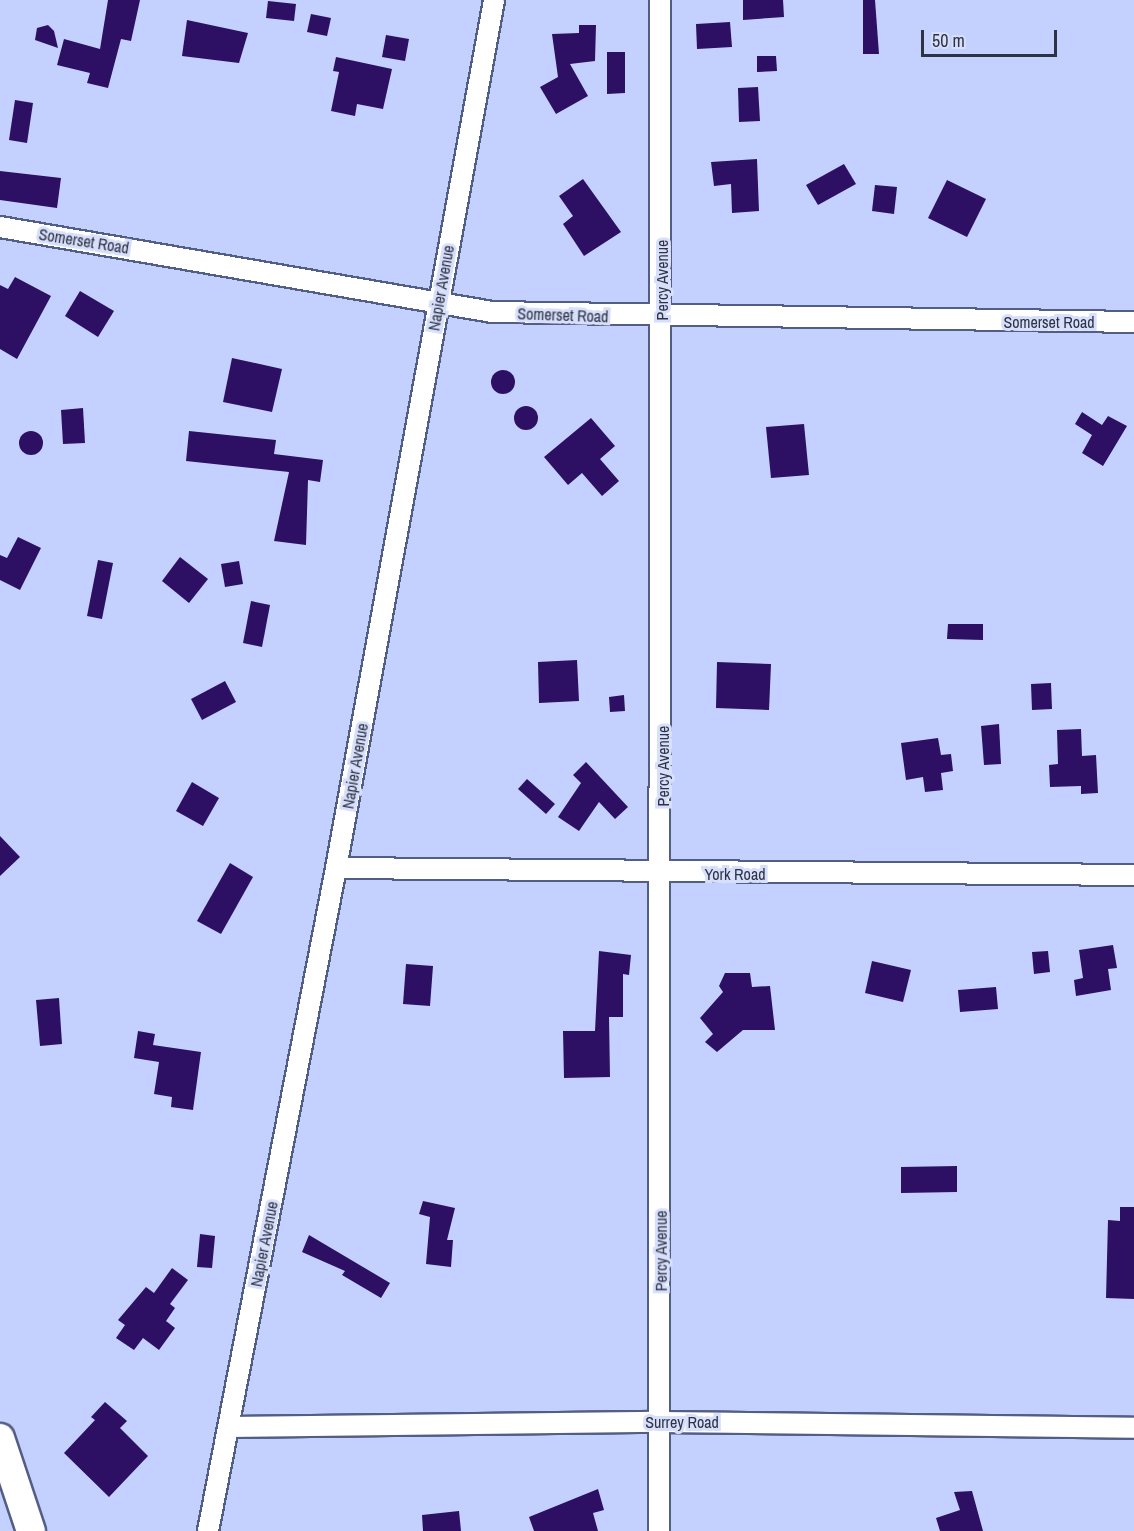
<!DOCTYPE html>
<style>
body{margin:0}
#map{position:relative;width:1134px;height:1531px;overflow:hidden;background:#c4d1fe;font-family:"Archivo Narrow",sans-serif}
div>[style]{position:absolute}
.building>*{inset:0;background:#2d0f63}
.round{border-radius:50%}
.roads{filter:drop-shadow(2px 0 #535e85) drop-shadow(-2px 0 #535e85) drop-shadow(0 2px #535e85) drop-shadow(0 -2px #535e85)}
.street>*{height:20px;margin:-10px;padding:0 10px;transform-origin:10px;border-radius:10px;background:#fff}
.secondary>*{height:28px;margin:-14px;padding:0 14px;transform-origin:14px;border-radius:14px;background:#fff}
span{translate:-50% -50%;white-space:nowrap;text-align:center;line-height:1.15;-webkit-text-stroke:6px #d7dffb;paint-order:stroke}
.street-label{font-size:16px;color:#2d3344}
.scale{position:absolute;left:921px;top:30px;width:136px;height:27px;box-sizing:border-box;border:3px solid #2d3344;border-top:0;padding-left:8px;font-size:18px;line-height:21px;white-space:nowrap;color:#2d3344;-webkit-text-stroke:4px #d7dffb;paint-order:stroke}
</style>
<div id="map">
<div class="building">
<i style="clip-path:polygon(108px 0,140px 0,131px 41px,121px 39px,108px 88px,87px 83px,90px 73px,57px 65px,64px 39px,100px 49px)"></i>
<i style="clip-path:polygon(743px 0,783px 0,784px 17px,743px 20px)"></i>
<i style="clip-path:polygon(863px 0,875px 0,879px 54px,863px 54px)"></i>
<i style="clip-path:polygon(268px 1px,296px 4px,294px 21px,266px 18px)"></i>
<i style="clip-path:polygon(311px 14px,331px 18px,327px 36px,307px 32px)"></i>
<i style="clip-path:polygon(187px 20px,248px 33px,239px 63px,182px 56px)"></i>
<i style="clip-path:polygon(730px 22px,732px 47px,697px 49px,696px 24px)"></i>
<i style="clip-path:polygon(48px 25px,54px 31px,58px 48px,35px 40px,37px 28px)"></i>
<i style="clip-path:polygon(579px 25px,596px 25px,595px 61px,570px 64px,588px 96px,556px 114px,540px 87px,558px 77px,552px 34px,579px 33px)"></i>
<i style="clip-path:polygon(386px 35px,409px 39px,405px 61px,382px 57px)"></i>
<i style="clip-path:polygon(607px 52px,625px 52px,625px 93px,607px 94px)"></i>
<i style="clip-path:polygon(757px 56px,776px 56px,777px 71px,757px 72px)"></i>
<i style="clip-path:polygon(336px 57px,392px 69px,383px 109px,357px 104px,355px 116px,331px 111px,339px 72px,333px 71px)"></i>
<i style="clip-path:polygon(758px 87px,760px 121px,739px 122px,738px 88px)"></i>
<i style="clip-path:polygon(15px 100px,33px 103px,27px 143px,9px 140px)"></i>
<i style="clip-path:polygon(757px 159px,759px 211px,732px 213px,731px 184px,714px 186px,711px 162px)"></i>
<i style="clip-path:polygon(844px 164px,856px 184px,818px 205px,806px 185px)"></i>
<i style="clip-path:polygon(0 171px,61px 178px,57px 208px,0 200px)"></i>
<i style="clip-path:polygon(583px 179px,621px 232px,584px 256px,563px 224px,573px 216px,559px 196px)"></i>
<i style="clip-path:polygon(947px 180px,986px 199px,967px 237px,928px 218px)"></i>
<i style="clip-path:polygon(875px 185px,897px 187px,894px 214px,872px 211px)"></i>
<i style="clip-path:polygon(15px 277px,51px 296px,17px 359px,0 349px,0 285px,8px 289px)"></i>
<i style="clip-path:polygon(80px 291px,114px 311px,98px 337px,65px 316px)"></i>
<i style="clip-path:polygon(232px 358px,282px 369px,272px 412px,223px 402px)"></i>
<i class="round" style="left:491px;top:370px;width:24px;height:24px"></i>
<i class="round" style="left:514px;top:406px;width:24px;height:24px"></i>
<i style="clip-path:polygon(83px 408px,85px 443px,63px 444px,61px 410px)"></i>
<i style="clip-path:polygon(1082px 412px,1102px 425px,1108px 416px,1127px 426px,1103px 466px,1082px 453px,1092px 435px,1075px 424px)"></i>
<i style="clip-path:polygon(591px 418px,615px 446px,600px 459px,619px 481px,602px 496px,582px 473px,568px 485px,544px 457px)"></i>
<i style="clip-path:polygon(804px 424px,809px 475px,771px 478px,766px 427px)"></i>
<i style="clip-path:polygon(189px 431px,276px 440px,274px 454px,323px 460px,320px 482px,308px 480px,306px 545px,274px 541px,289px 472px,186px 461px)"></i>
<i class="round" style="left:19px;top:431px;width:24px;height:24px"></i>
<i style="clip-path:polygon(18px 537px,41px 548px,20px 590px,0 580px,0 555px,7px 558px)"></i>
<i style="clip-path:polygon(180px 557px,208px 579px,189px 603px,162px 581px)"></i>
<i style="clip-path:polygon(98px 560px,113px 563px,102px 619px,87px 616px)"></i>
<i style="clip-path:polygon(239px 561px,243px 584px,225px 587px,221px 564px)"></i>
<i style="clip-path:polygon(251px 601px,270px 605px,262px 647px,243px 643px)"></i>
<i style="clip-path:polygon(948px 624px,983px 624px,983px 640px,947px 639px)"></i>
<i style="clip-path:polygon(577px 660px,579px 701px,539px 703px,538px 662px)"></i>
<i style="clip-path:polygon(717px 662px,771px 664px,769px 710px,716px 708px)"></i>
<i style="clip-path:polygon(225px 681px,236px 702px,202px 720px,191px 699px)"></i>
<i style="clip-path:polygon(1051px 683px,1052px 709px,1032px 710px,1031px 684px)"></i>
<i style="clip-path:polygon(624px 695px,625px 711px,610px 712px,609px 697px)"></i>
<i style="clip-path:polygon(999px 724px,1001px 764px,984px 765px,981px 726px)"></i>
<i style="clip-path:polygon(1081px 729px,1082px 756px,1096px 755px,1098px 793px,1081px 794px,1081px 786px,1050px 787px,1049px 765px,1058px 764px,1057px 730px)"></i>
<i style="clip-path:polygon(938px 738px,941px 755px,951px 754px,953px 771px,941px 773px,943px 790px,925px 792px,923px 777px,906px 780px,901px 743px)"></i>
<i style="clip-path:polygon(586px 762px,628px 807px,615px 819px,599px 802px,579px 831px,558px 817px,581px 783px,573px 775px)"></i>
<i style="clip-path:polygon(527px 779px,555px 804px,546px 814px,518px 789px)"></i>
<i style="clip-path:polygon(192px 782px,219px 798px,203px 826px,176px 811px)"></i>
<i style="clip-path:polygon(0 836px,20px 857px,0 876px)"></i>
<i style="clip-path:polygon(230px 863px,253px 877px,221px 934px,197px 921px)"></i>
<i style="clip-path:polygon(1113px 945px,1117px 968px,1108px 969px,1111px 990px,1076px 996px,1074px 980px,1083px 978px,1079px 950px)"></i>
<i style="clip-path:polygon(599px 951px,631px 955px,629px 975px,623px 974px,623px 1017px,609px 1017px,610px 1077px,564px 1078px,563px 1031px,595px 1031px)"></i>
<i style="clip-path:polygon(1048px 951px,1050px 972px,1034px 974px,1032px 952px)"></i>
<i style="clip-path:polygon(872px 961px,911px 970px,903px 1002px,865px 993px)"></i>
<i style="clip-path:polygon(406px 964px,433px 966px,430px 1006px,403px 1004px)"></i>
<i style="clip-path:polygon(725px 973px,750px 973px,752px 987px,770px 986px,775px 1030px,743px 1030px,717px 1052px,705px 1042px,713px 1034px,700px 1018px,723px 992px,719px 986px)"></i>
<i style="clip-path:polygon(996px 987px,998px 1009px,960px 1012px,958px 990px)"></i>
<i style="clip-path:polygon(59px 998px,62px 1044px,40px 1046px,36px 1000px)"></i>
<i style="clip-path:polygon(138px 1031px,155px 1034px,153px 1045px,201px 1052px,193px 1110px,171px 1107px,172px 1097px,154px 1094px,159px 1062px,134px 1058px)"></i>
<i style="clip-path:polygon(957px 1166px,957px 1192px,901px 1193px,901px 1167px)"></i>
<i style="clip-path:polygon(423px 1201px,455px 1208px,447px 1240px,453px 1240px,451px 1267px,426px 1264px,430px 1217px,419px 1214px)"></i>
<i style="clip-path:polygon(1120px 1207px,1134px 1207px,1134px 1299px,1106px 1298px,1108px 1220px,1120px 1221px)"></i>
<i style="clip-path:polygon(200px 1234px,215px 1236px,212px 1268px,197px 1267px)"></i>
<i style="clip-path:polygon(309px 1235px,390px 1283px,381px 1298px,342px 1275px,345px 1271px,302px 1252px)"></i>
<i style="clip-path:polygon(172px 1268px,188px 1280px,170px 1304px,175px 1308px,166px 1321px,175px 1328px,159px 1350px,143px 1338px,134px 1350px,116px 1338px,125px 1325px,118px 1320px,146px 1287px,154px 1293px)"></i>
<i style="clip-path:polygon(105px 1402px,127px 1421px,120px 1428px,148px 1456px,109px 1497px,64px 1453px,95px 1420px,91px 1417px)"></i>
<i style="clip-path:polygon(598px 1489px,604px 1510px,593px 1513px,598px 1531px,534px 1531px,529px 1517px)"></i>
<i style="clip-path:polygon(972px 1491px,983px 1531px,940px 1531px,936px 1518px,960px 1510px,954px 1492px)"></i>
<i style="clip-path:polygon(459px 1511px,461px 1531px,423px 1531px,422px 1515px)"></i>
</div>
<div class="roads">
<div class="street">
<i style="left:0;top:227px;width:499px;rotate:9.8deg"></i>
<i style="left:492px;top:312px;width:642px;rotate:0.89deg"></i>
<i style="left:336px;top:868px;width:798px;rotate:0.5deg"></i>
<i style="left:229px;top:1427px;width:431px;rotate:-0.7deg"></i>
<i style="left:660px;top:1422px;width:474px;rotate:0.7deg"></i>
<i style="left:208px;top:1531px;width:675px;rotate:-79.07deg"></i>
<i style="left:336px;top:868px;width:882px;rotate:-79.68deg"></i>
<i style="left:659px;top:1531px;width:1531px;rotate:-89.96deg"></i>
</div>
<div class="secondary">
<i style="left:0;top:1438px;width:98px;rotate:71.6deg"></i>
</div>
</div>
<div class="street-label">
<span style="left:84px;top:241px;rotate:9deg">Somerset Road</span>
<span style="left:662px;top:280px;rotate:-90deg">Percy Avenue</span>
<span style="left:441px;top:288px;rotate:-80deg">Napier Avenue</span>
<span style="left:563px;top:315px;rotate:2deg">Somerset Road</span>
<span style="left:1049px;top:322px">Somerset Road</span>
<span style="left:355px;top:766px;rotate:-80deg">Napier Avenue</span>
<span style="left:663px;top:766px;rotate:-90deg">Percy Avenue</span>
<span style="left:735px;top:874px">York Road</span>
<span style="left:264px;top:1244px;rotate:-79deg">Napier Avenue</span>
<span style="left:661px;top:1251px;rotate:-90deg">Percy Avenue</span>
<span style="left:682px;top:1422px">Surrey Road</span>
</div>
<div class="scale">50 m</div>
</div>
